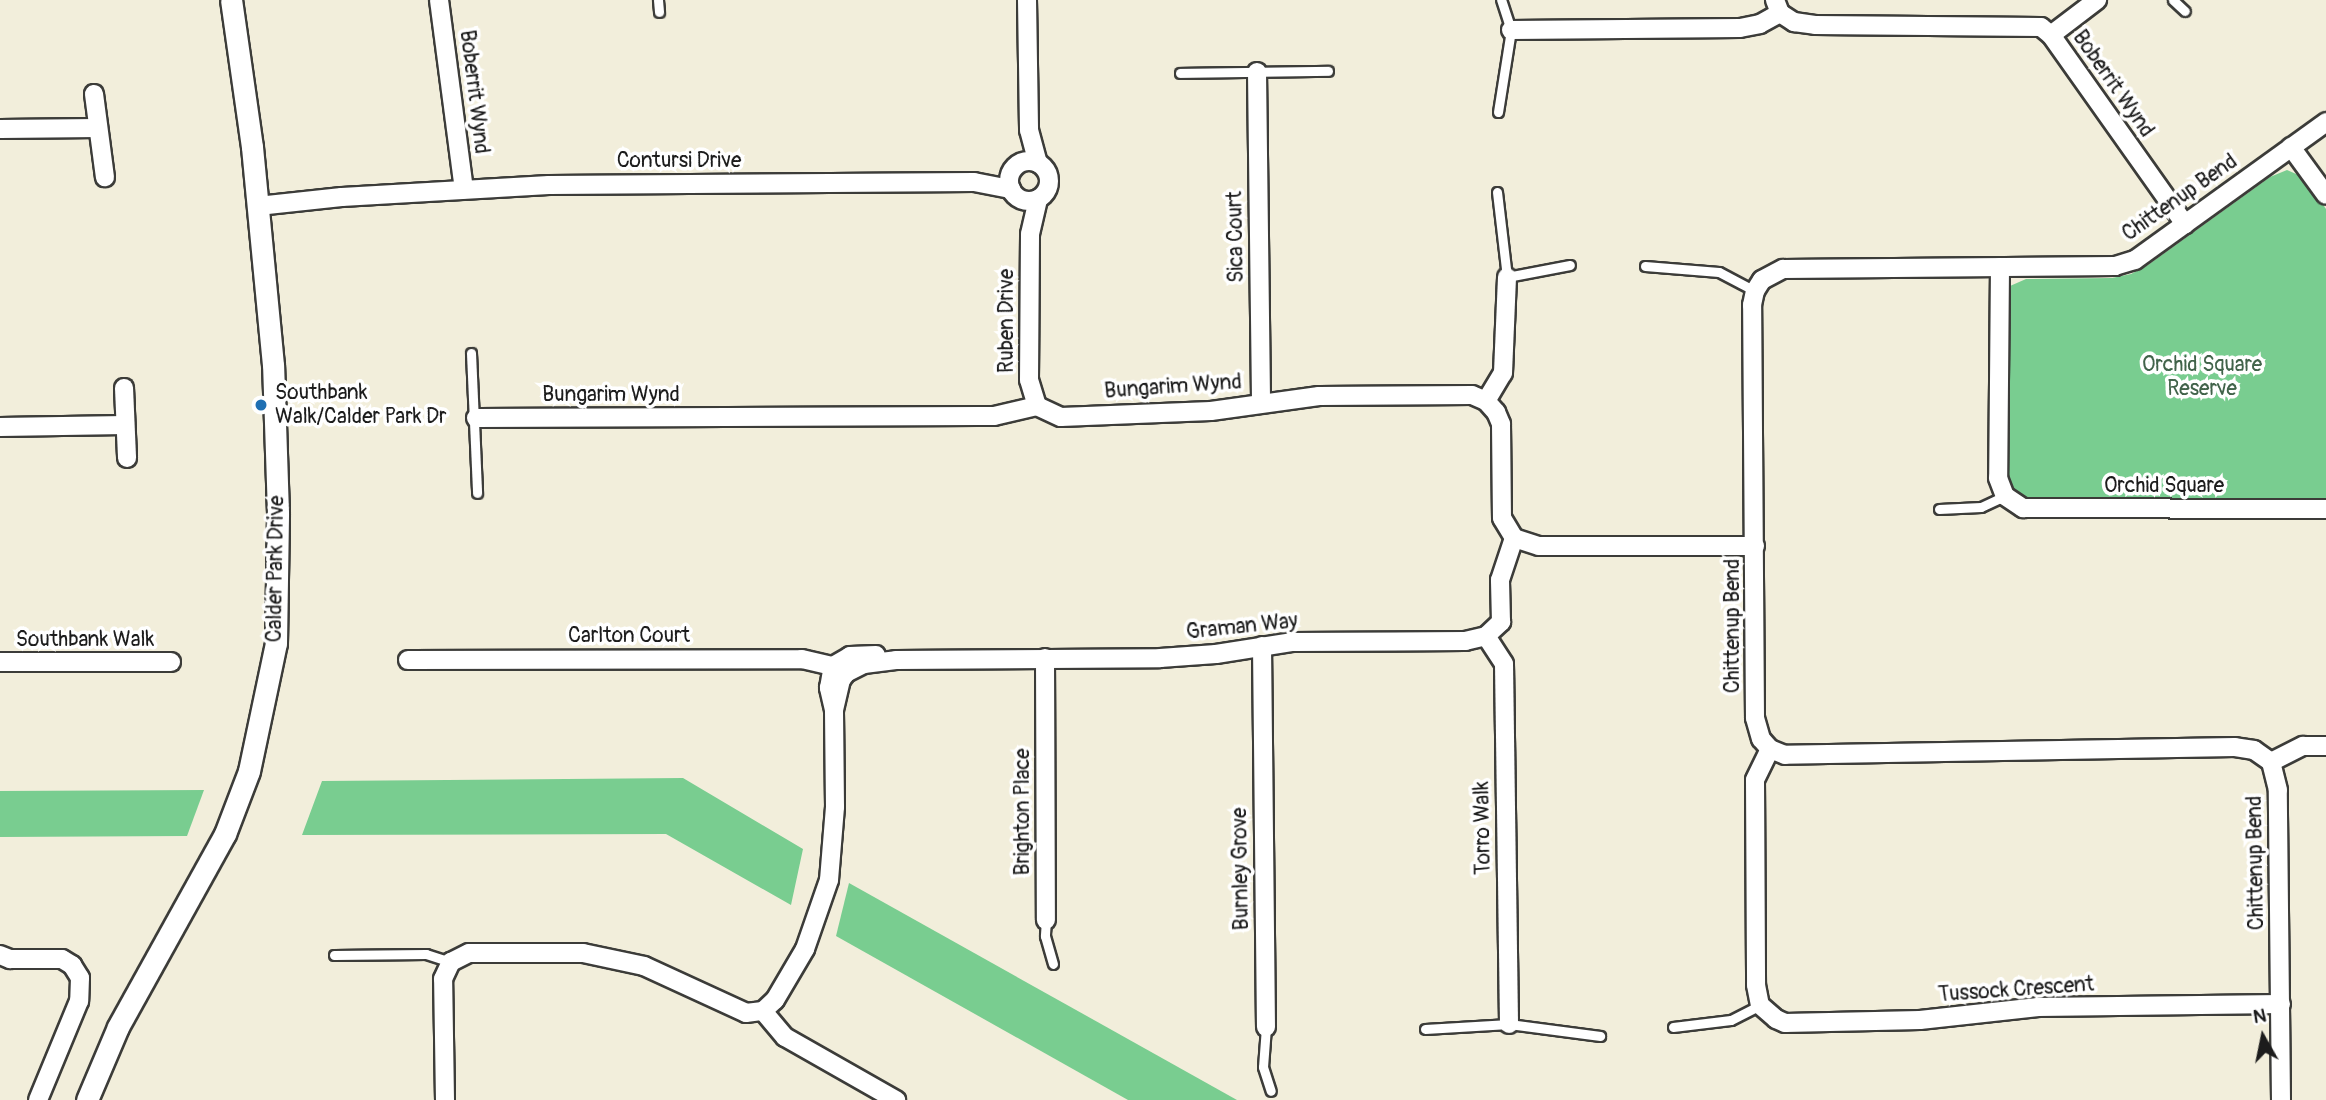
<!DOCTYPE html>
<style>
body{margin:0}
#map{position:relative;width:2326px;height:1100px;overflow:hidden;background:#f2eedb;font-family:Pangolin,sans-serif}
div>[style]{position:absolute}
.green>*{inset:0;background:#79cd90}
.roads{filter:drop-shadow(2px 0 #3c3c39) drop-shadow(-2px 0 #3c3c39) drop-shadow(0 2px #3c3c39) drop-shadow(0 -2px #3c3c39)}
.service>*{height:9px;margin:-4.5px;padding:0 4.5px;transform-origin:4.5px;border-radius:4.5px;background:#fff}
.minor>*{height:18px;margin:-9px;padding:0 9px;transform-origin:9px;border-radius:9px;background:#fff}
.minor>.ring{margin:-9px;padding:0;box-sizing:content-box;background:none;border:18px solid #fff;border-radius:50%}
.tertiary>*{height:21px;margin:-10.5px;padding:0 10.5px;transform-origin:10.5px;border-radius:10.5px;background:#fff}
.dots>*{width:19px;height:19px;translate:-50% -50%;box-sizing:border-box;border:4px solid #fff;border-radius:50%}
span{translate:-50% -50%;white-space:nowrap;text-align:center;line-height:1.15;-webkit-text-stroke:7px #fff;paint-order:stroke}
.street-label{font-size:21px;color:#1c1c1c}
.park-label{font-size:21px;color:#41634a}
.poi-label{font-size:21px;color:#1c1c1c}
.left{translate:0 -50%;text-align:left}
.north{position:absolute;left:2228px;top:1002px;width:70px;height:70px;-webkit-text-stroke:5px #fff;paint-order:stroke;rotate:351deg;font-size:19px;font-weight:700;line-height:28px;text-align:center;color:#1c1c1c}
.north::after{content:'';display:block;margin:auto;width:24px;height:32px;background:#1c1c1c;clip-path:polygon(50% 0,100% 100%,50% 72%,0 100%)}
</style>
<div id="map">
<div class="green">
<i style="clip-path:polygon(2287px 170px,2303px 177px,2326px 209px,2326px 502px,2025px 501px,2010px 491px,2003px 471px,2006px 302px,2010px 286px,2026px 279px,2112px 278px,2131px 274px,2148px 265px,2270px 177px)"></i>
<i style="clip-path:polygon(683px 778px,803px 849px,791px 905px,666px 834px,302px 835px,322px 781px)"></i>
<i style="clip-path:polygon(204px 790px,187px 836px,0 837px,0 791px)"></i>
<i style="clip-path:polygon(849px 883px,1237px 1100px,1128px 1100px,836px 936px)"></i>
</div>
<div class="roads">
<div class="service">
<i style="left:658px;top:0;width:12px;rotate:85deg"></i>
<i style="left:2173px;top:0;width:16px;rotate:43deg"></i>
<i style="left:1180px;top:73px;width:148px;rotate:-0.8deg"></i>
<i style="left:1498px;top:112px;width:83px;rotate:-81deg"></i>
<i style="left:1511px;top:30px;width:32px;rotate:-108deg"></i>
<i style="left:1497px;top:192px;width:86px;rotate:83.3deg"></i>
<i style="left:1507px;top:277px;width:64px;rotate:-10.8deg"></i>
<i style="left:1645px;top:266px;width:74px;rotate:4.6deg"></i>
<i style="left:1719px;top:272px;width:41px;rotate:27.8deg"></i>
<i style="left:471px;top:353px;width:140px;rotate:87.5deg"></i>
<i style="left:1939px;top:509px;width:42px;rotate:-2.7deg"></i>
<i style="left:1981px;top:507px;width:26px;rotate:-25deg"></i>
<i style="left:1046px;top:920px;width:16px;rotate:94deg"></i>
<i style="left:1045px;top:936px;width:29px;rotate:74deg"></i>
<i style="left:334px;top:955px;width:92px;rotate:-0.6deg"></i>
<i style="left:426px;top:954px;width:26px;rotate:18deg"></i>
<i style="left:1266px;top:1027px;width:40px;rotate:94.3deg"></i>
<i style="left:1263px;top:1067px;width:25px;rotate:72deg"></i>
<i style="left:1673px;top:1027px;width:58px;rotate:-6.9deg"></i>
<i style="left:1731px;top:1020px;width:33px;rotate:-27deg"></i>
<i style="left:1425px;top:1029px;width:84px;rotate:-3.4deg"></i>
<i style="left:1509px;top:1024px;width:92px;rotate:7.5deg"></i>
</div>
<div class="minor">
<i style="left:439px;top:0;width:191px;rotate:82.5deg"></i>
<i style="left:1027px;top:0;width:130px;rotate:89.1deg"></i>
<i style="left:1029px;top:130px;width:34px;rotate:75deg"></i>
<i style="left:1775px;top:0;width:14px;rotate:69deg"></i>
<i style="left:1780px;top:13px;width:17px;rotate:33deg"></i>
<i style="left:1794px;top:22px;width:21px;rotate:8deg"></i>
<i style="left:1815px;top:25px;width:226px;rotate:0.5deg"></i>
<i style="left:2041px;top:27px;width:13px;rotate:39deg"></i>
<i style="left:2051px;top:35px;width:232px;rotate:54.7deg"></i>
<i style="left:1511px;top:30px;width:229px;rotate:-0.5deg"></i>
<i style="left:1740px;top:28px;width:20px;rotate:-11deg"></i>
<i style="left:1760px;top:24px;width:23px;rotate:-29deg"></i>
<i style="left:2051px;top:35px;width:58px;rotate:-37.3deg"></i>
<i style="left:1257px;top:72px;width:330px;rotate:89.3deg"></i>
<i style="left:94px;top:94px;width:84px;rotate:82.5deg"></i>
<i style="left:0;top:129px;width:98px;rotate:-0.6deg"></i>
<i style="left:2291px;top:147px;width:59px;rotate:53.9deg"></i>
<i class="ring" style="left:1009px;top:161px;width:22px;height:22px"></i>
<i style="left:258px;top:206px;width:84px;rotate:-6.1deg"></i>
<i style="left:342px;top:197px;width:207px;rotate:-3.3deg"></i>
<i style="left:549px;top:185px;width:425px;rotate:-0.4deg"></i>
<i style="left:974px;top:182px;width:38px;rotate:11deg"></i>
<i style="left:2000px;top:267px;width:211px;rotate:90.5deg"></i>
<i style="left:1998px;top:478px;width:19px;rotate:69deg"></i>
<i style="left:2005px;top:496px;width:22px;rotate:34deg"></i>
<i style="left:2023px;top:508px;width:303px;rotate:0.2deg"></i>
<i style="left:124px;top:388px;width:70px;rotate:87.5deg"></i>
<i style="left:1486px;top:401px;width:33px;rotate:-59deg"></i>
<i style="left:1503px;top:373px;width:96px;rotate:-87.6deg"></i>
<i style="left:1037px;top:406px;width:27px;rotate:-107deg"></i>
<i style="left:1029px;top:380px;width:146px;rotate:-89.6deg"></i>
<i style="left:1030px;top:234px;width:36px;rotate:-77deg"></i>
<i style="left:476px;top:418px;width:518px;rotate:-0.22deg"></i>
<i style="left:994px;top:416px;width:44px;rotate:-13.1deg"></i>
<i style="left:1037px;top:406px;width:26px;rotate:25deg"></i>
<i style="left:1061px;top:417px;width:150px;rotate:-2.3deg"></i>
<i style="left:1211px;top:411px;width:109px;rotate:-7.9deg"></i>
<i style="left:1319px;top:396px;width:153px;rotate:-0.4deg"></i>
<i style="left:1472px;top:395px;width:15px;rotate:23deg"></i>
<i style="left:1486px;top:401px;width:15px;rotate:48deg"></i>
<i style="left:1496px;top:412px;width:13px;rotate:67deg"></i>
<i style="left:1501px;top:424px;width:94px;rotate:89.4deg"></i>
<i style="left:1502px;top:518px;width:23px;rotate:59deg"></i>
<i style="left:1514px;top:538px;width:26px;rotate:18deg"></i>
<i style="left:1539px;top:546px;width:216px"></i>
<i style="left:0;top:427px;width:125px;rotate:-0.9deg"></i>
<i style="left:1486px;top:636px;width:33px;rotate:57deg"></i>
<i style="left:1504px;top:664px;width:360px;rotate:89.2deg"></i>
<i style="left:1262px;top:646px;width:381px;rotate:89.4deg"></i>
<i style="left:1045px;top:658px;width:262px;rotate:89.8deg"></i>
<i style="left:408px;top:660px;width:394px;rotate:-0.1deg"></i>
<i style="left:802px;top:659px;width:32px;rotate:13deg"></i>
<i style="left:833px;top:666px;width:15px;rotate:28deg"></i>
<i style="left:0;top:662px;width:171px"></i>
<i style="left:834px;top:710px;width:31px;rotate:-77deg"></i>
<i style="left:841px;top:680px;width:9px;rotate:-54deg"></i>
<i style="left:846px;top:673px;width:20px;rotate:-27deg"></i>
<i style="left:864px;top:664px;width:32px;rotate:-7deg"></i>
<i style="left:896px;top:660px;width:264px;rotate:-0.4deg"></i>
<i style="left:1160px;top:658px;width:56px;rotate:-4.1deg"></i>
<i style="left:1216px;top:654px;width:78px;rotate:-8.9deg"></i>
<i style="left:1293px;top:642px;width:172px;rotate:-0.3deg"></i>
<i style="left:1465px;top:641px;width:22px;rotate:-13deg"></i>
<i style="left:1486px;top:636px;width:21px;rotate:-43deg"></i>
<i style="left:1501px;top:622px;width:42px;rotate:-91.4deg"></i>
<i style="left:1500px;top:580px;width:44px;rotate:-71.6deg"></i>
<i style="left:1770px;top:749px;width:34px;rotate:116deg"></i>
<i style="left:1755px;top:780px;width:205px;rotate:89.7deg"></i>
<i style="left:1756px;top:985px;width:20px;rotate:79deg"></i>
<i style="left:1760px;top:1005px;width:21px;rotate:41deg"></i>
<i style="left:1776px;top:1019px;width:10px;rotate:24deg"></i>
<i style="left:1785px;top:1023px;width:135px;rotate:-1.3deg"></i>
<i style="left:1920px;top:1020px;width:119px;rotate:-6.3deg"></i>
<i style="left:2038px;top:1007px;width:243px;rotate:-0.7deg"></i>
<i style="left:2271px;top:762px;width:36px;rotate:-27deg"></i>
<i style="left:2303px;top:746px;width:23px"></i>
<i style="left:0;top:955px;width:11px;rotate:22deg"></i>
<i style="left:10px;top:959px;width:52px"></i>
<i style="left:62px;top:959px;width:12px;rotate:31deg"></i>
<i style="left:72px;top:965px;width:15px;rotate:58deg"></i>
<i style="left:80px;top:978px;width:23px;rotate:92deg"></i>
<i style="left:79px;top:1001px;width:107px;rotate:112.5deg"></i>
<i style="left:763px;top:1011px;width:16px;rotate:-43deg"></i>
<i style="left:775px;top:1000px;width:59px;rotate:-59.5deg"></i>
<i style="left:805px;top:949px;width:73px;rotate:-70.8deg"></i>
<i style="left:829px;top:880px;width:73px;rotate:-85.3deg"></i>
<i style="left:835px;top:807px;width:97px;rotate:-90.6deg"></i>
<i style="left:834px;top:710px;width:23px;rotate:-103deg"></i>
<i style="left:829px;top:688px;width:22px;rotate:-80deg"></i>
<i style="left:833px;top:666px;width:20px;rotate:-30deg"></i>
<i style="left:850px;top:656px;width:26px;rotate:-2deg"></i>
<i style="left:763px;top:1011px;width:34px;rotate:50deg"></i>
<i style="left:785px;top:1037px;width:128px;rotate:29.6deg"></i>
<i style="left:445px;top:1100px;width:121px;rotate:-90.9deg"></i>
<i style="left:443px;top:979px;width:19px;rotate:-65deg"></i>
<i style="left:451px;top:962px;width:20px;rotate:-27deg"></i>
<i style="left:469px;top:953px;width:114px"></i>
<i style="left:583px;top:953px;width:62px;rotate:12deg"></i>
<i style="left:644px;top:966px;width:112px;rotate:24.7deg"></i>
<i style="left:746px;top:1013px;width:17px;rotate:-7deg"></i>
<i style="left:2281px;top:1100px;width:310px;rotate:-90.6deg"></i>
<i style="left:2278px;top:790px;width:29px;rotate:-104deg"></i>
<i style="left:2271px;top:762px;width:21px;rotate:-145deg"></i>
<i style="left:2254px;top:750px;width:19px;rotate:-171deg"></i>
<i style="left:2235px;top:747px;width:450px;rotate:179deg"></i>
<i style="left:1785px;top:755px;width:16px;rotate:-158deg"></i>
<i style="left:1770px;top:749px;width:13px;rotate:-132deg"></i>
<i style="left:1761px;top:739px;width:22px;rotate:-106deg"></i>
<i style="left:1755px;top:718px;width:413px;rotate:-90.4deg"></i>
<i style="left:1752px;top:305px;width:14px;rotate:-78deg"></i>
<i style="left:1755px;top:291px;width:13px;rotate:-58deg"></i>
<i style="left:1762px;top:280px;width:24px;rotate:-28deg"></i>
<i style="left:1783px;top:269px;width:332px;rotate:-0.5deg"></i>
<i style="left:2115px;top:266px;width:21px;rotate:-17deg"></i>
<i style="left:2135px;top:260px;width:236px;rotate:-35.8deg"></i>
</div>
<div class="tertiary">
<i style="left:87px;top:1100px;width:79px;rotate:-67deg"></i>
<i style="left:118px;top:1027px;width:221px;rotate:-61deg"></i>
<i style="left:225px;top:834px;width:67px;rotate:-69.1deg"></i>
<i style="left:249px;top:771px;width:131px;rotate:-78.1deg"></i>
<i style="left:276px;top:643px;width:130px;rotate:-89.1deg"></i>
<i style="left:278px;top:513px;width:148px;rotate:-91.9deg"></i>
<i style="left:273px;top:365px;width:219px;rotate:-95.5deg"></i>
<i style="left:252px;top:147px;width:148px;rotate:-98.1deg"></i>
</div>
</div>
<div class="dots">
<i style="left:261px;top:405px;background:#1f6fb2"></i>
</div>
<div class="street-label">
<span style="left:2113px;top:84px;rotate:55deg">Boberrit Wynd</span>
<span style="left:474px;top:92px;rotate:83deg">Boberrit Wynd</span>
<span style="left:679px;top:161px">Contursi Drive</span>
<span style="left:2180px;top:198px;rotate:-35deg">Chittenup Bend</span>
<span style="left:1236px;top:237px;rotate:-91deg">Sica Court</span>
<span style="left:1007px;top:321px;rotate:-90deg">Ruben Drive</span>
<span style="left:1173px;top:387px;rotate:-4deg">Bungarim Wynd</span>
<span style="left:611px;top:395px">Bungarim Wynd</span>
<span style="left:2164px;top:486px">Orchid Square</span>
<span style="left:276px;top:569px;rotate:-89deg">Calder Park Drive</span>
<span style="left:1733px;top:626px;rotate:-90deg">Chittenup Bend</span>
<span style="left:1242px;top:627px;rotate:-6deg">Graman Way</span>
<span style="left:629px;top:636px">Carlton Court</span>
<span style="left:85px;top:640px">Southbank Walk</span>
<span style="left:1023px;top:812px;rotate:-90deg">Brighton Place</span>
<span style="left:1483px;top:828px;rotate:-91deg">Torro Walk</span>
<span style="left:2256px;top:863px;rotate:-91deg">Chittenup Bend</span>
<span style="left:1241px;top:869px;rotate:-91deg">Burnley Grove</span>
<span style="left:2016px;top:990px;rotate:-4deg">Tussock Crescent</span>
</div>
<div class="park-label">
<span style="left:2202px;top:377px">Orchid Square<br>Reserve</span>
</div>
<div class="poi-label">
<span class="left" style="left:275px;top:405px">Southbank<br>Walk/Calder Park Dr</span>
</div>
<div class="north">N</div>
</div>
